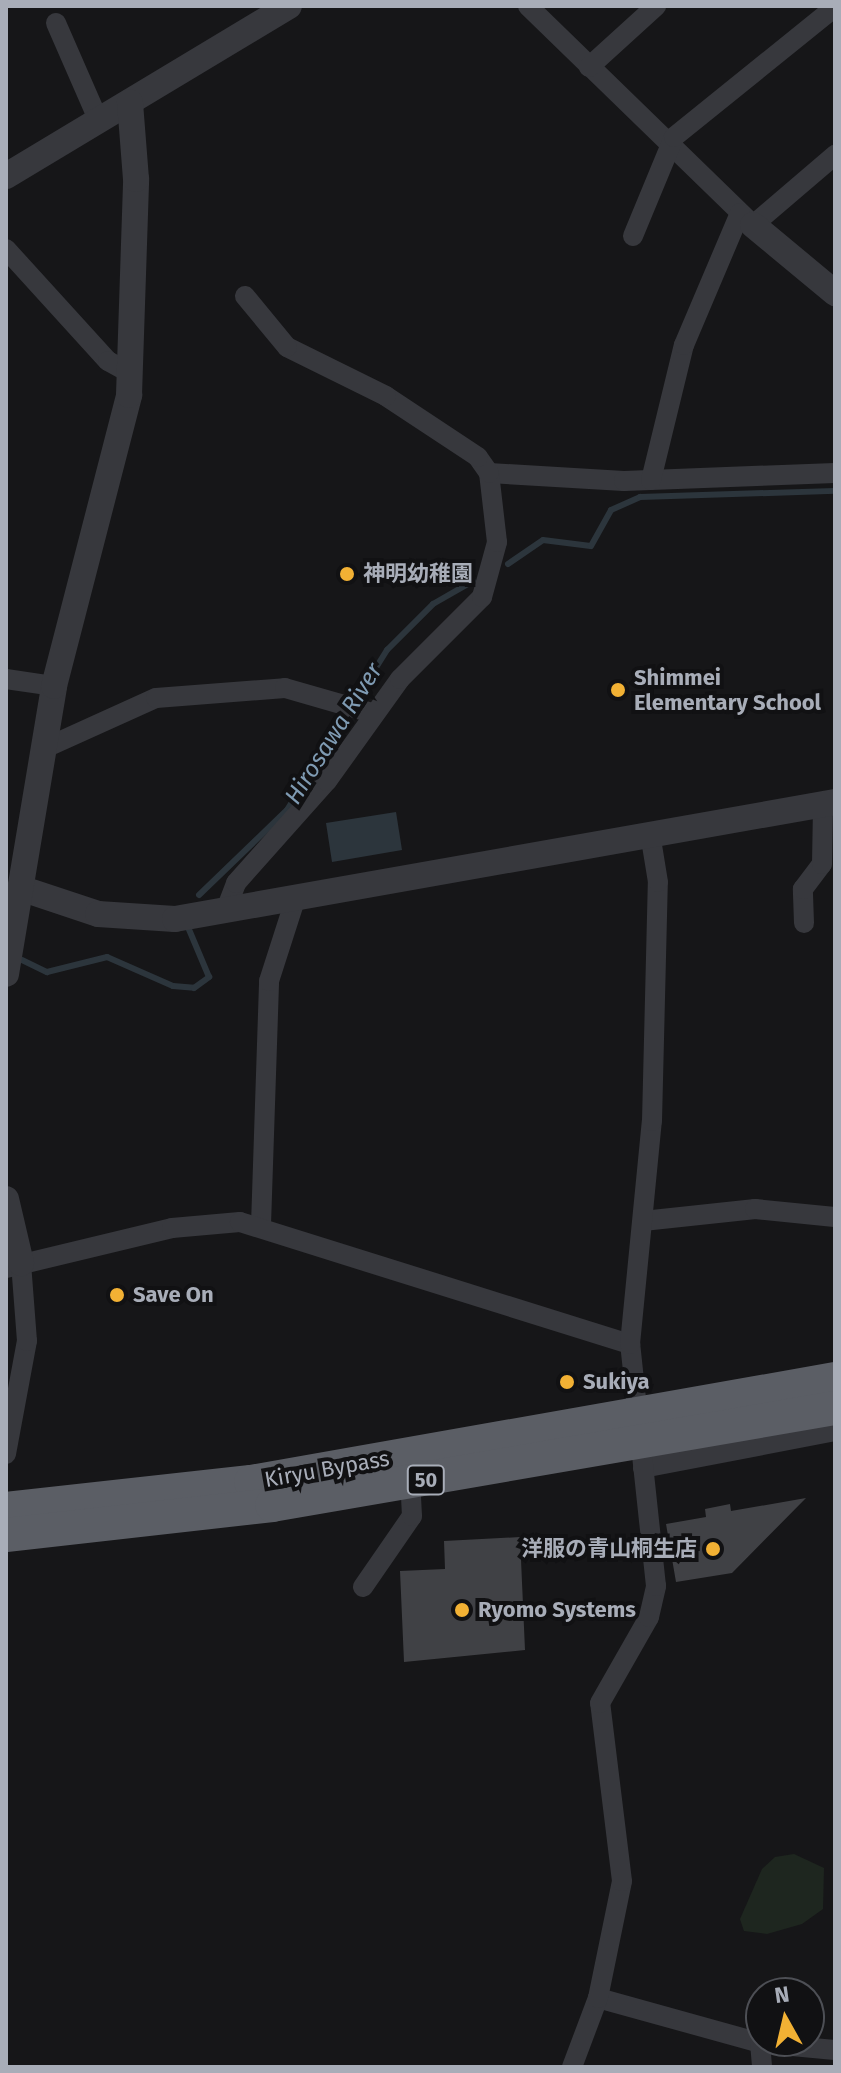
<!DOCTYPE html>
<meta charset="utf-8">
<style>
body{margin:0}
#map{position:relative;width:841px;height:2073px;overflow:hidden;background:#161618;font-family:"Fira Sans","Noto Sans JP",sans-serif}
div>[style]{position:absolute}
.green>*{inset:0;background:#1e261f}
.water>*{inset:0;background:#2c353c}
.stream>*{height:6px;margin:-3px;padding:0 3px;transform-origin:3px;border-radius:3px;background:#2c353c}
.building>*{inset:0;background:#404145}
.minor>*{height:20px;margin:-10px;padding:0 10px;transform-origin:10px;border-radius:10px;background:#37383d}
.tertiary>*{height:26px;margin:-13px;padding:0 13px;transform-origin:13px;border-radius:13px;background:#37383d}
.trunk>*{height:34px;margin:-17px;padding:0 17px;transform-origin:17px;border-radius:17px;background:#5b5e65}
.dots>*{width:22px;height:22px;translate:-50% -50%;box-sizing:border-box;border:4px solid #111113;border-radius:50%}
span{translate:-50% -50%;white-space:nowrap;text-align:center;line-height:1.15;-webkit-text-stroke:8px #111113;paint-order:stroke}
.shield-label span{padding:2px 6px;background:#111113;border:2px solid;border-radius:6px;-webkit-text-stroke-width:0}
.shield-label{font-size:20px;color:#a8adb8;font-weight:700}
.poi-label{font-size:22px;color:#a8adb8;font-weight:700}
.left{translate:0 -50%;text-align:left}
.right{translate:-100% -50%;text-align:right}
.street-label{font-size:22px;color:#a8adb8}
.water-label{font-size:24px;color:#7f9bb3;font-style:italic}
.frame{position:absolute;inset:0;border:8px solid #a8adb8;pointer-events:none}
.north{position:absolute;left:745px;top:1977px;width:80px;height:80px;box-sizing:border-box;background:#111113;border:2px solid #4d4f55;border-radius:50%;rotate:352deg;font-size:22px;font-weight:700;line-height:32px;text-align:center;color:#a8adb8}
.north::after{content:'';display:block;margin:auto;width:28px;height:36px;background:#f2b134;clip-path:polygon(50% 0,100% 100%,50% 72%,0 100%)}
</style>
<div id="map">
<div class="green">
<i style="clip-path:polygon(794px 1854px,824px 1868px,823px 1909px,802px 1924px,767px 1934px,744px 1931px,740px 1919px,762px 1869px,775px 1857px)"></i>
</div>
<div class="water">
<i style="clip-path:polygon(396px 812px,402px 850px,332px 862px,326px 823px)"></i>
</div>
<div class="stream">
<i style="left:508px;top:564px;width:42px;rotate:-34.4deg"></i>
<i style="left:543px;top:540px;width:48px;rotate:7.1deg"></i>
<i style="left:591px;top:546px;width:41px;rotate:-60.9deg"></i>
<i style="left:611px;top:510px;width:32px;rotate:-24deg"></i>
<i style="left:640px;top:497px;width:195px;rotate:-1.8deg"></i>
<i style="left:199px;top:895px;width:122px;rotate:-44deg"></i>
<i style="left:287px;top:810px;width:189px;rotate:-58deg"></i>
<i style="left:387px;top:650px;width:65px;rotate:-45deg"></i>
<i style="left:433px;top:604px;width:46px;rotate:-29.9deg"></i>
<i style="left:22px;top:960px;width:28px;rotate:26deg"></i>
<i style="left:47px;top:972px;width:62px;rotate:-14deg"></i>
<i style="left:107px;top:957px;width:72px;rotate:23.7deg"></i>
<i style="left:173px;top:986px;width:21px;rotate:5deg"></i>
<i style="left:194px;top:988px;width:19px;rotate:-36deg"></i>
<i style="left:209px;top:977px;width:54px;rotate:-112.8deg"></i>
</div>
<div class="building">
<i style="clip-path:polygon(806px 1498px,732px 1573px,676px 1582px,666px 1524px,706px 1517px,705px 1509px,730px 1504px,731px 1511px)"></i>
<i style="clip-path:polygon(520px 1537px,525px 1650px,404px 1662px,400px 1571px,445px 1569px,444px 1541px)"></i>
</div>
<div class="minor">
<i style="left:528px;top:6px;width:314px;rotate:44.2deg"></i>
<i style="left:753px;top:225px;width:108px;rotate:-40.5deg"></i>
<i style="left:56px;top:23px;width:105px;rotate:66.4deg"></i>
<i style="left:589px;top:67px;width:91px;rotate:-42.3deg"></i>
<i style="left:633px;top:236px;width:107px;rotate:-67.5deg"></i>
<i style="left:674px;top:137px;width:207px;rotate:-38.9deg"></i>
<i style="left:6px;top:249px;width:151px;rotate:47.7deg"></i>
<i style="left:108px;top:361px;width:26px;rotate:29deg"></i>
<i style="left:489px;top:473px;width:135px;rotate:3.4deg"></i>
<i style="left:624px;top:481px;width:211px;rotate:-2.2deg"></i>
<i style="left:651px;top:480px;width:139px;rotate:-76.3deg"></i>
<i style="left:684px;top:345px;width:143px;rotate:-67deg"></i>
<i style="left:6px;top:679px;width:49px;rotate:8.3deg"></i>
<i style="left:43px;top:749px;width:124px;rotate:-24.3deg"></i>
<i style="left:156px;top:698px;width:129px;rotate:-4.4deg"></i>
<i style="left:285px;top:688px;width:91px;rotate:16deg"></i>
<i style="left:225px;top:912px;width:31px;rotate:-69deg"></i>
<i style="left:236px;top:883px;width:137px;rotate:-48.3deg"></i>
<i style="left:327px;top:781px;width:125px;rotate:-54.4deg"></i>
<i style="left:400px;top:679px;width:116px;rotate:-45deg"></i>
<i style="left:482px;top:597px;width:57px;rotate:-74.7deg"></i>
<i style="left:497px;top:542px;width:69px;rotate:-96.6deg"></i>
<i style="left:489px;top:473px;width:19px;rotate:-125deg"></i>
<i style="left:478px;top:457px;width:110px;rotate:-146.5deg"></i>
<i style="left:386px;top:396px;width:110px;rotate:-153.7deg"></i>
<i style="left:287px;top:347px;width:66px;rotate:-129.5deg"></i>
<i style="left:804px;top:923px;width:34px;rotate:-92deg"></i>
<i style="left:803px;top:889px;width:31px;rotate:-53deg"></i>
<i style="left:822px;top:864px;width:60px;rotate:-89deg"></i>
<i style="left:643px;top:1221px;width:113px;rotate:-6.1deg"></i>
<i style="left:755px;top:1209px;width:80px;rotate:5.7deg"></i>
<i style="left:261px;top:1225px;width:244px;rotate:-88.1deg"></i>
<i style="left:269px;top:981px;width:88px;rotate:-72.2deg"></i>
<i style="left:6px;top:1268px;width:171px;rotate:-13.5deg"></i>
<i style="left:172px;top:1228px;width:68px;rotate:-5deg"></i>
<i style="left:240px;top:1222px;width:409px;rotate:17.4deg"></i>
<i style="left:6px;top:1454px;width:115px;rotate:-79.5deg"></i>
<i style="left:27px;top:1341px;width:78px;rotate:-94.4deg"></i>
<i style="left:643px;top:1468px;width:196px;rotate:-10.9deg"></i>
<i style="left:363px;top:1587px;width:86px;rotate:-55.4deg"></i>
<i style="left:412px;top:1516px;width:33px;rotate:-93deg"></i>
<i style="left:598px;top:1998px;width:168px;rotate:15.5deg"></i>
<i style="left:760px;top:2043px;width:75px;rotate:5.3deg"></i>
<i style="left:760px;top:2043px;width:24px;rotate:85deg"></i>
<i style="left:572px;top:2067px;width:74px;rotate:-69.4deg"></i>
<i style="left:598px;top:1998px;width:119px;rotate:-78.4deg"></i>
<i style="left:622px;top:1881px;width:179px;rotate:-97deg"></i>
<i style="left:600px;top:1703px;width:99px;rotate:-60.3deg"></i>
<i style="left:649px;top:1617px;width:32px;rotate:-77deg"></i>
<i style="left:656px;top:1586px;width:243px;rotate:-96.1deg"></i>
<i style="left:630px;top:1344px;width:224px;rotate:-84.4deg"></i>
<i style="left:652px;top:1121px;width:239px;rotate:-88.6deg"></i>
<i style="left:658px;top:882px;width:50px;rotate:-99.3deg"></i>
</div>
<div class="tertiary">
<i style="left:6px;top:176px;width:330px;rotate:-31deg"></i>
<i style="left:753px;top:225px;width:107px;rotate:39.7deg"></i>
<i style="left:20px;top:888px;width:82px;rotate:18.4deg"></i>
<i style="left:98px;top:914px;width:77px;rotate:3.7deg"></i>
<i style="left:175px;top:919px;width:670px;rotate:-10.05deg"></i>
<i style="left:6px;top:974px;width:292px;rotate:-80.5deg"></i>
<i style="left:54px;top:686px;width:301px;rotate:-75.5deg"></i>
<i style="left:129px;top:395px;width:216px;rotate:-88.1deg"></i>
<i style="left:136px;top:179px;width:77px;rotate:-94.5deg"></i>
<i style="left:6px;top:1199px;width:66px;rotate:76.8deg"></i>
</div>
<div class="trunk">
<i style="left:6px;top:1509px;width:246px;rotate:-6.3deg"></i>
<i style="left:251px;top:1482px;width:593px;rotate:-10deg"></i>
<i style="left:6px;top:1535px;width:268px;rotate:-6.4deg"></i>
<i style="left:272px;top:1505px;width:571px;rotate:-9.78deg"></i>
</div>
<div class="dots">
<i style="left:347px;top:574px;background:#f2b134"></i>
<i style="left:618px;top:690px;background:#f2b134"></i>
<i style="left:117px;top:1295px;background:#f2b134"></i>
<i style="left:567px;top:1382px;background:#f2b134"></i>
<i style="left:713px;top:1549px;background:#f2b134"></i>
<i style="left:462px;top:1610px;background:#f2b134"></i>
</div>
<div class="shield-label">
<span style="left:426px;top:1480px">50</span>
</div>
<div class="poi-label">
<span class="left" style="left:363px;top:574px">神明幼稚園</span>
<span class="left" style="left:634px;top:690px">Shimmei<br>Elementary School</span>
<span class="left" style="left:133px;top:1295px">Save On</span>
<span class="left" style="left:583px;top:1382px">Sukiya</span>
<span class="right" style="left:697px;top:1549px">洋服の青山桐生店</span>
<span class="left" style="left:478px;top:1610px">Ryomo Systems</span>
</div>
<div class="street-label">
<span style="left:327px;top:1469px;rotate:-10deg">Kiryu Bypass</span>
</div>
<div class="water-label">
<span style="left:334px;top:734px;rotate:-58deg">Hirosawa River</span>
</div>
<div class="frame"></div>
<div class="north">N</div>
</div>
